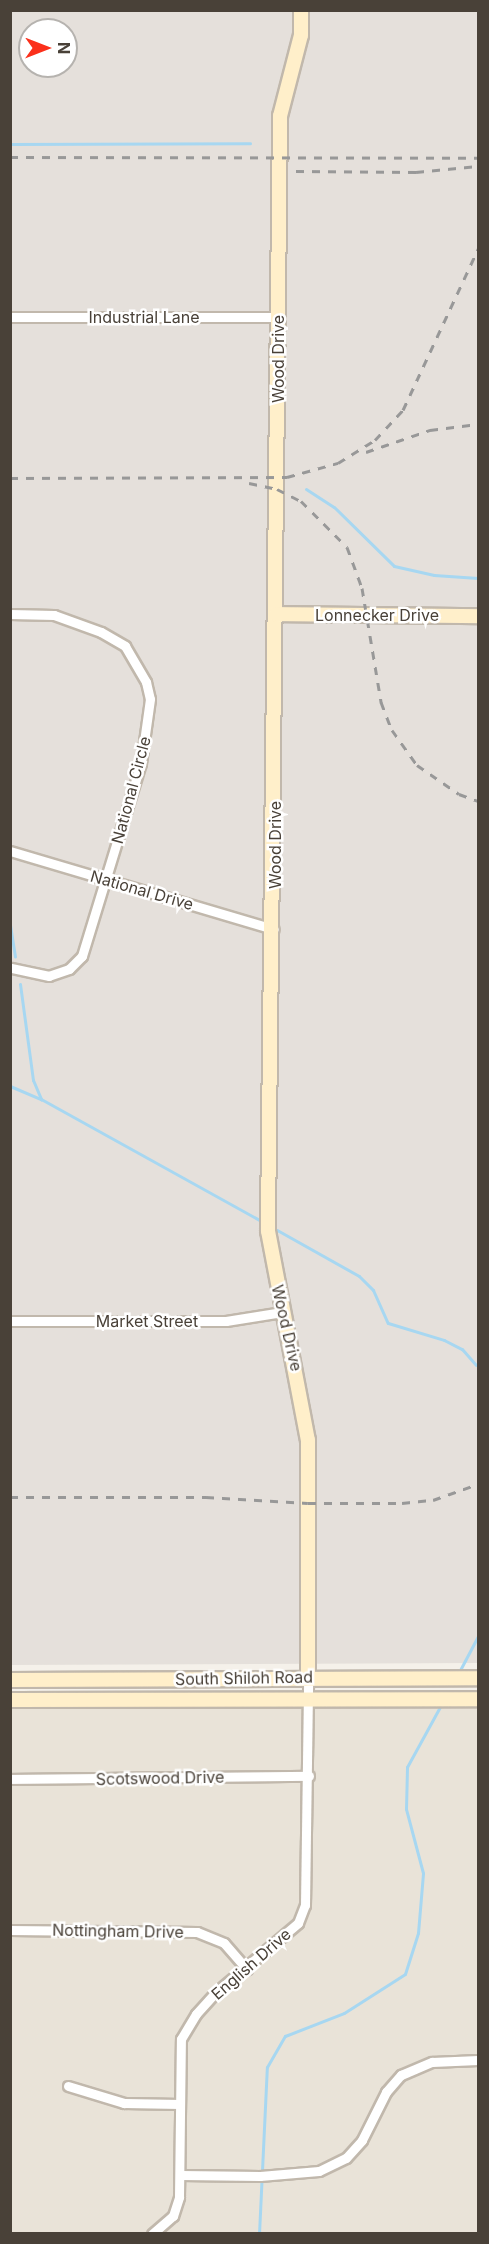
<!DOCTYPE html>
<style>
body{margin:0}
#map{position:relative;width:489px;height:2244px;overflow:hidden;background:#f5f1ea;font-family:Inter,sans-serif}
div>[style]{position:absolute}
.residential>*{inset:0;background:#e9e3d8}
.industrial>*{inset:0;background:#e5e0db}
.stream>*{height:3px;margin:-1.5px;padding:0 1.5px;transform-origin:1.5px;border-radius:1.5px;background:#a7d7f1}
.roads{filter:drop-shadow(2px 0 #c1b8ac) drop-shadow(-2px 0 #c1b8ac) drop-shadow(0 2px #c1b8ac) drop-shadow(0 -2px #c1b8ac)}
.street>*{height:9px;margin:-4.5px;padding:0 4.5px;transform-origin:4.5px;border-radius:4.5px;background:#fff}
.secondary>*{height:14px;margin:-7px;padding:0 7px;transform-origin:7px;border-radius:7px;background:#ffefca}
.rail>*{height:3px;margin-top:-1.5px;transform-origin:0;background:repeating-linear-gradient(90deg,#989898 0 8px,transparent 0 16px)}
span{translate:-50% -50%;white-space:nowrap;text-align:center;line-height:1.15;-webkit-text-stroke:5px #fff;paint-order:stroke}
.street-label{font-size:16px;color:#494138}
.frame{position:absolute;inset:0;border:12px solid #494138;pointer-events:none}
.north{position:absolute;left:18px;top:18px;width:60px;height:60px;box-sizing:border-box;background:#fff;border:2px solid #b6b3af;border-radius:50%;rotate:90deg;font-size:16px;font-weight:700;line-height:24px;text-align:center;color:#494138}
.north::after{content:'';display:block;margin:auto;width:21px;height:27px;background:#fb301b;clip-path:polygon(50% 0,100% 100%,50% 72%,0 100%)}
</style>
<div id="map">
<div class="residential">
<i style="clip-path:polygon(478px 1703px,478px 2233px,11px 2233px,10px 1705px)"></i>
</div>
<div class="industrial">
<i style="clip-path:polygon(evenodd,10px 11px,478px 11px,478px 1663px,11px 1665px,10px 11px,30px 30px,66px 30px,66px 66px,30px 66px,30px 30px)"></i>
</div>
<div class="stream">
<i style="left:10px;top:144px;width:240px;rotate:-0.2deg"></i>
<i style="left:306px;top:489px;width:33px;rotate:33deg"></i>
<i style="left:334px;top:507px;width:84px;rotate:44.5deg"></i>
<i style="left:394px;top:566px;width:41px;rotate:12.7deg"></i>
<i style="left:434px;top:575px;width:44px;rotate:3.9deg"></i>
<i style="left:10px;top:925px;width:32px;rotate:81deg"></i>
<i style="left:20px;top:984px;width:97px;rotate:82.3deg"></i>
<i style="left:33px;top:1080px;width:21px;rotate:67deg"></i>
<i style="left:10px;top:1086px;width:34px;rotate:23deg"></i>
<i style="left:41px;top:1099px;width:252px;rotate:29deg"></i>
<i style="left:277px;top:1230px;width:94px;rotate:29.3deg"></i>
<i style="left:359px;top:1276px;width:20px;rotate:45deg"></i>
<i style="left:373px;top:1290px;width:36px;rotate:66deg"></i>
<i style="left:388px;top:1323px;width:59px;rotate:16.9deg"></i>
<i style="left:444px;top:1340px;width:20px;rotate:27deg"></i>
<i style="left:462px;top:1349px;width:21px;rotate:49deg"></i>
<i style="left:478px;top:1348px;width:27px;rotate:90deg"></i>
<i style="left:459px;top:1672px;width:41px;rotate:-62.2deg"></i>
<i style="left:259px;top:2234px;width:167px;rotate:-87.3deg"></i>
<i style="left:267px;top:2067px;width:36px;rotate:-60deg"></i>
<i style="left:285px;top:2036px;width:63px;rotate:-21.3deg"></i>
<i style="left:344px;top:2013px;width:72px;rotate:-32.6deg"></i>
<i style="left:405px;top:1974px;width:43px;rotate:-72.4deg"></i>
<i style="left:418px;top:1933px;width:60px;rotate:-85.2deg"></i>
<i style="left:423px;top:1873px;width:66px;rotate:-104.9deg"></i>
<i style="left:406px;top:1809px;width:42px;rotate:-88.6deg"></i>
<i style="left:407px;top:1767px;width:71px;rotate:-61.3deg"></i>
</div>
<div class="roads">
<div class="street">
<i style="left:10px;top:317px;width:268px"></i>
<i style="left:10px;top:614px;width:44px;rotate:1.3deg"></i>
<i style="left:54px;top:615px;width:50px;rotate:19.9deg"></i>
<i style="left:101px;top:632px;width:28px;rotate:30deg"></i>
<i style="left:125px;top:646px;width:42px;rotate:59.7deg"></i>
<i style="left:146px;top:682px;width:17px;rotate:77deg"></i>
<i style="left:150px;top:699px;width:65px;rotate:98deg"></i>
<i style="left:141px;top:763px;width:202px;rotate:107deg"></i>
<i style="left:82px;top:956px;width:18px;rotate:135deg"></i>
<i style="left:69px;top:969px;width:21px;rotate:161deg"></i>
<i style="left:49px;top:976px;width:40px;rotate:-168deg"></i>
<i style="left:10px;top:851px;width:275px;rotate:16.5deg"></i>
<i style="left:10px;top:1321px;width:216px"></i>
<i style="left:226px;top:1321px;width:57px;rotate:-9.1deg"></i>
<i style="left:10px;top:1779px;width:299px;rotate:-0.6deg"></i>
<i style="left:10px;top:1930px;width:187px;rotate:0.6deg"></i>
<i style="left:197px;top:1932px;width:29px;rotate:22deg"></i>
<i style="left:224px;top:1943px;width:35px;rotate:49deg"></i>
<i style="left:68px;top:2086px;width:59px;rotate:16.9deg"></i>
<i style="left:124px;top:2103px;width:56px;rotate:1deg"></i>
<i style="left:181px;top:2175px;width:79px;rotate:0.7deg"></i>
<i style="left:260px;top:2176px;width:59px;rotate:-4.8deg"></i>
<i style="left:319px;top:2171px;width:30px;rotate:-26deg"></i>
<i style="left:346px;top:2158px;width:24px;rotate:-48deg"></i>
<i style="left:362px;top:2140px;width:54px;rotate:-63.4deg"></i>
<i style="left:386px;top:2092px;width:23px;rotate:-49deg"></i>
<i style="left:401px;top:2075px;width:34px;rotate:-23deg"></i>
<i style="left:432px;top:2062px;width:46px;rotate:-2.5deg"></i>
<i style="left:152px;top:2234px;width:28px;rotate:-41deg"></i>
<i style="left:173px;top:2216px;width:20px;rotate:-72deg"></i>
<i style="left:179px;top:2197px;width:158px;rotate:-89.3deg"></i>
<i style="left:181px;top:2039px;width:29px;rotate:-59deg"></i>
<i style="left:196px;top:2014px;width:27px;rotate:-48deg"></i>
<i style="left:214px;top:1994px;width:110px;rotate:-40.2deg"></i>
<i style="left:298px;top:1923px;width:19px;rotate:-69deg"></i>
<i style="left:305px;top:1905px;width:228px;rotate:-89.2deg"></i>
</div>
<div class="secondary">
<i style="left:301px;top:10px;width:25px;rotate:90deg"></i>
<i style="left:301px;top:35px;width:84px;rotate:104.5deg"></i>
<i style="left:280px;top:116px;width:1115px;rotate:90.62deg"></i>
<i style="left:268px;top:1231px;width:213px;rotate:79.2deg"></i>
<i style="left:308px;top:1440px;width:237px;rotate:90deg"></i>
<i style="left:276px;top:614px;width:202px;rotate:0.6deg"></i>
<i style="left:10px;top:1680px;width:468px;rotate:-0.2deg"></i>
<i style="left:10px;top:1700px;width:468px;rotate:-0.1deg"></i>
</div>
</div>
<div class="rail">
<i style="left:10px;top:157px;width:468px;rotate:0.1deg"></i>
<i style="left:296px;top:171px;width:120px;rotate:0.5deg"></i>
<i style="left:416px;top:172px;width:62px;rotate:-5.5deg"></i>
<i style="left:366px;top:452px;width:68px;rotate:-19deg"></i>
<i style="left:430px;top:430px;width:48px;rotate:-7.1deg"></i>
<i style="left:10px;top:478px;width:277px;rotate:-0.2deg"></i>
<i style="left:287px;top:477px;width:53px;rotate:-15.4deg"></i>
<i style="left:338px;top:463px;width:44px;rotate:-31.9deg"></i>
<i style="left:375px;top:440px;width:41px;rotate:-47deg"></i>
<i style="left:403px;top:410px;width:178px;rotate:-65deg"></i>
<i style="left:249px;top:483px;width:29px;rotate:12deg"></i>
<i style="left:277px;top:489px;width:27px;rotate:27deg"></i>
<i style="left:301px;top:501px;width:65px;rotate:45deg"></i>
<i style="left:347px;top:547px;width:44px;rotate:69.9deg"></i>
<i style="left:362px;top:588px;width:116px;rotate:80.5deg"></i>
<i style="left:381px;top:702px;width:30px;rotate:69deg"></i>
<i style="left:392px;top:730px;width:43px;rotate:54.5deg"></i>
<i style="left:417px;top:765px;width:51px;rotate:34.6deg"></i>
<i style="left:459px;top:794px;width:20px;rotate:20deg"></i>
<i style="left:10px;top:1497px;width:196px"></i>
<i style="left:206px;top:1497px;width:102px;rotate:3.4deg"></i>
<i style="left:308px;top:1503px;width:94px"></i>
<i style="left:402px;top:1503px;width:31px;rotate:-6deg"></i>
<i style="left:433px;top:1500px;width:48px;rotate:-19.6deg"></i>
</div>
<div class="street-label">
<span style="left:144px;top:317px">Industrial Lane</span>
<span style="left:278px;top:359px;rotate:-90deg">Wood Drive</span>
<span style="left:377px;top:615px">Lonnecker Drive</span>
<span style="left:131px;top:790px;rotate:-75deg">National Circle</span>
<span style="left:275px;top:845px;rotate:-90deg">Wood Drive</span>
<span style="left:142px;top:890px;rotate:16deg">National Drive</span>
<span style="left:147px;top:1321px">Market Street</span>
<span style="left:287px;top:1328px;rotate:77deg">Wood Drive</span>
<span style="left:244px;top:1678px;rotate:-1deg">South Shiloh Road</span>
<span style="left:160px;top:1778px;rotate:-1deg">Scotswood Drive</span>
<span style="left:118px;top:1931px;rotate:1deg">Nottingham Drive</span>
<span style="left:251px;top:1964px;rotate:-41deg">English Drive</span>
</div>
<div class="frame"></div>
<div class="north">N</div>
</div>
